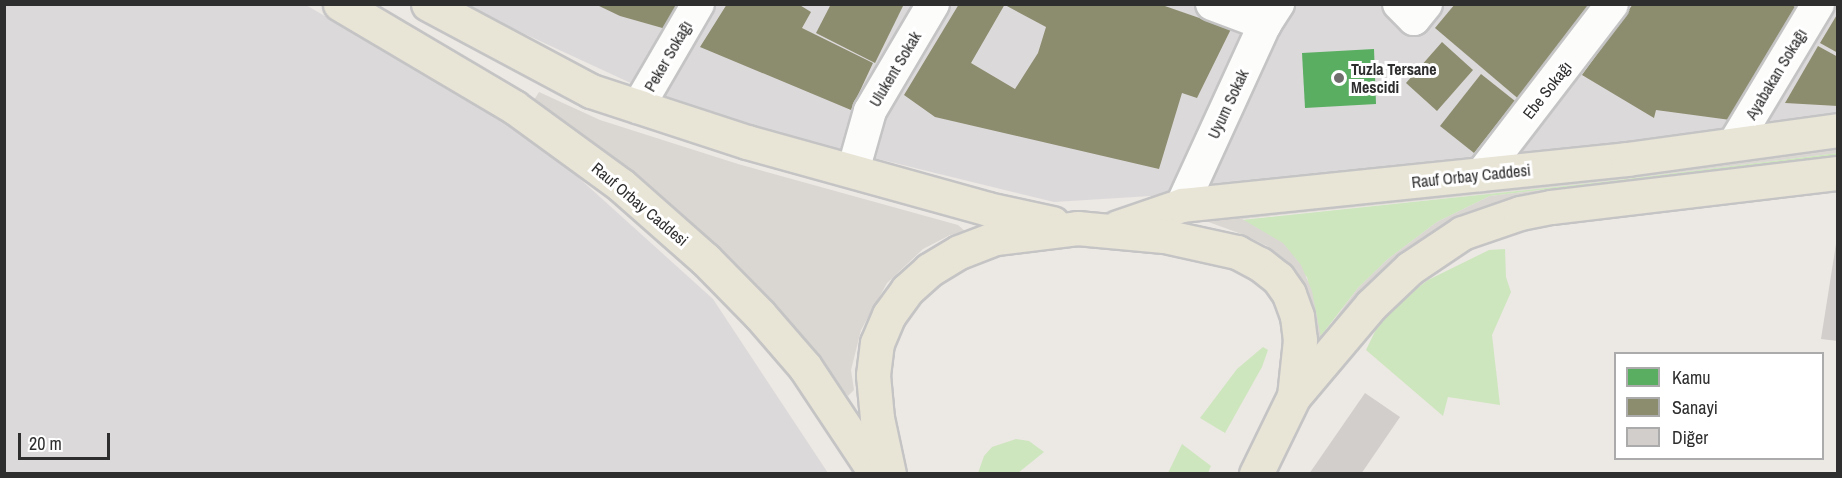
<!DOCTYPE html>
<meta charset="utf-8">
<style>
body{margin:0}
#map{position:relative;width:1842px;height:478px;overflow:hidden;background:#ece8e4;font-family:"Archivo Narrow",sans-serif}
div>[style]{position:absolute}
.industrial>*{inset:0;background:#dcd9db}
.green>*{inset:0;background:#cee6be}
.plaza>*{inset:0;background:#dad6d2}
.public>*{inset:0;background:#5aae61}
.industry>*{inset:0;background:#8c8c6e}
.building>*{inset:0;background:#d1cecb}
.roads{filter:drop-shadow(2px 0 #c5c4c5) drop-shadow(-2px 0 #c5c4c5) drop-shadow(0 2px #c5c4c5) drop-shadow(0 -2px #c5c4c5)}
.minor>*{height:32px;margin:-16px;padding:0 16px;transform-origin:16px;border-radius:16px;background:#fcfcfb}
.major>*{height:33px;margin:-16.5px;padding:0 16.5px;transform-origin:16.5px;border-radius:16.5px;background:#e8e4d6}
.dots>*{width:16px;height:16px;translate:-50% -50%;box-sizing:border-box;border:3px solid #fff;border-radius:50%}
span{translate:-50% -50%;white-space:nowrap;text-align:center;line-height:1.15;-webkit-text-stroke:6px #fff;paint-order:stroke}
.street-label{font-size:16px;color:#2e2e2e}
.poi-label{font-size:16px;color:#2e2e2e;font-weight:700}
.left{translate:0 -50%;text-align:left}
.frame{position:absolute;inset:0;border:6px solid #2e2e2e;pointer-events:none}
.legend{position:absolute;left:1614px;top:352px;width:210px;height:108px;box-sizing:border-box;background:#fff;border:2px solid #ababab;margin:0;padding:8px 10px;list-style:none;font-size:18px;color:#2e2e2e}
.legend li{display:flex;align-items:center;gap:12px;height:30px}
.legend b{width:30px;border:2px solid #ababab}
.scale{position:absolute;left:18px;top:433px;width:92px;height:27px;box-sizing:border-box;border:3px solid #2e2e2e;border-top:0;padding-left:8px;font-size:18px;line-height:21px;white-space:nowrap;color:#2e2e2e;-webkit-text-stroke:4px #fff;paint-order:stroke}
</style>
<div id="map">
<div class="industrial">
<i style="clip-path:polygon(4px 5px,306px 5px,538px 141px,713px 299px,828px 473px,5px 473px)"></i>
<i style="clip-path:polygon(462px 5px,1837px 5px,1837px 117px,1215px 192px,1054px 202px,760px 130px,635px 85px)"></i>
</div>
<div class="green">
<i style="clip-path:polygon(1837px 153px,1837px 156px,1490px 196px,1437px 222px,1388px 259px,1358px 288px,1320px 337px,1307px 277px,1241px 220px,1601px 182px)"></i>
<i style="clip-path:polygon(1505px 249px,1506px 277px,1511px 292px,1492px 335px,1500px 405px,1448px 397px,1443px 416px,1366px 350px,1384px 313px,1428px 280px,1489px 250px)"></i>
<i style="clip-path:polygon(1263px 347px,1268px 350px,1262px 367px,1225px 433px,1200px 418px,1237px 369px)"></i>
<i style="clip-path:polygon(1016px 439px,1029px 441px,1044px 452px,1018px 473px,978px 473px,984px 456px,992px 447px)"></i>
<i style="clip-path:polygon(1182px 444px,1211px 466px,1208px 473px,1168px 473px)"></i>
</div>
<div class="plaza">
<i style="clip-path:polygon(539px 92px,600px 120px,738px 164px,958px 225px,966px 232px,950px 235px,923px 249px,887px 283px,861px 330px,851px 370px,854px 390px,848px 396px,796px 339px,750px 280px,683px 216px,636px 175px,531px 105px)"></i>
<i style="clip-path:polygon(1837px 147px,1837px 153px,1601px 182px,1242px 219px,1283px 243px,1301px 265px,1312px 291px,1321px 337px,1358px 288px,1388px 259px,1437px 222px,1490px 196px,1837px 156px,1837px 162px,1512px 197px,1491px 205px,1463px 216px,1307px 363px,1291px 274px,1280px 259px,1267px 246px,1247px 236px,1192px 216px)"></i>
</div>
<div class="public">
<i style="clip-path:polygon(1374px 49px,1376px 104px,1305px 108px,1302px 53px)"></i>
</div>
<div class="industry">
<i style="clip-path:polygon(727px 4px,798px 4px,811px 12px,802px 28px,873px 63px,851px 110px,700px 47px)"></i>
<i style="clip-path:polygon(831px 4px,904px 4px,875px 63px,816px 33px)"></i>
<i style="clip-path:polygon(959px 4px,1005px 4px,971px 63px,1015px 89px,1038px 53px,1046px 27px,1005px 5px,1162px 5px,1231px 29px,1197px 98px,1182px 93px,1159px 169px,935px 117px,904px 95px)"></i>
<i style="clip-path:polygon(1455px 4px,1597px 4px,1521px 101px,1435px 28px)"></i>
<i style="clip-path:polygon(1633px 4px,1790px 4px,1802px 11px,1738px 121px,1656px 110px,1654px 118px,1582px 75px)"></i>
<i style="clip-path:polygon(597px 5px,688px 5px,673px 31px,620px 16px)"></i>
<i style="clip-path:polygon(1838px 13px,1838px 53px,1820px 43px)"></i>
<i style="clip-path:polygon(1442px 42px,1473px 70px,1437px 111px,1406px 83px)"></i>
<i style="clip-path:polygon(1818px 46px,1838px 57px,1838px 106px,1785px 103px)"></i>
<i style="clip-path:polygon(1481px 74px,1515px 101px,1474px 153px,1440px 126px)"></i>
</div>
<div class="building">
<i style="clip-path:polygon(1836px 244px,1838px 244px,1838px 341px,1821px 339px)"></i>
<i style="clip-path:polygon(1365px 393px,1400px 417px,1361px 474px,1309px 474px)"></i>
</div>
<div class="roads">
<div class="minor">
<i style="left:1212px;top:4px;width:57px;rotate:20.7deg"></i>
<i style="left:1399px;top:4px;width:21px;rotate:45deg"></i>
<i style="left:1414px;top:19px;width:19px;rotate:-51deg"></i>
<i style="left:638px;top:107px;width:119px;rotate:-59.8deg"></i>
<i style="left:1734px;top:144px;width:163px;rotate:-59deg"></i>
<i style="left:853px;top:171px;width:62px;rotate:-74.2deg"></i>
<i style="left:870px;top:111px;width:124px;rotate:-59.5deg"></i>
<i style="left:1481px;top:175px;width:215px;rotate:-52.5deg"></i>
<i style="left:1182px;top:205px;width:199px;rotate:-65.4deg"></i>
<i style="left:1265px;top:24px;width:24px;rotate:-57deg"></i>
</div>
<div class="major">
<i style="left:340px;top:4px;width:202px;rotate:30.6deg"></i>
<i style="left:514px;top:107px;width:132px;rotate:36.1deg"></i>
<i style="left:621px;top:185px;width:112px;rotate:41.4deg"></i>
<i style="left:705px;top:259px;width:78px;rotate:45.5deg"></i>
<i style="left:760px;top:315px;width:69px;rotate:49.1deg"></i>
<i style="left:805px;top:367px;width:128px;rotate:56.4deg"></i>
<i style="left:428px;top:4px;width:185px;rotate:28.1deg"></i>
<i style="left:591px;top:91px;width:164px;rotate:18.1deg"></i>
<i style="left:747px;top:142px;width:250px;rotate:15.5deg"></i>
<i style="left:988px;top:209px;width:66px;rotate:12.3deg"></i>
<i style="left:1118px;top:227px;width:68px;rotate:-19deg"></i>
<i style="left:1182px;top:205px;width:447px;rotate:-5.9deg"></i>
<i style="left:1627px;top:159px;width:213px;rotate:-7.8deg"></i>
<i style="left:1295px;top:395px;width:118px;rotate:-49.8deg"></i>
<i style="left:1371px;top:305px;width:54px;rotate:-43.5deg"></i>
<i style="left:1410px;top:268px;width:63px;rotate:-33.9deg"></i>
<i style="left:1462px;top:233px;width:61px;rotate:-19deg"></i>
<i style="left:1520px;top:213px;width:32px;rotate:-11deg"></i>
<i style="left:1551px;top:207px;width:289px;rotate:-6.8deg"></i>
<i style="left:889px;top:474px;width:57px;rotate:-102.1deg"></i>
<i style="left:877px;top:418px;width:43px;rotate:-95.3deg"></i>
<i style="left:873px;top:375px;width:32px;rotate:-83deg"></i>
<i style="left:877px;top:343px;width:30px;rotate:-67deg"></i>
<i style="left:889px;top:315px;width:31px;rotate:-54deg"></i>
<i style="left:907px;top:290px;width:30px;rotate:-42deg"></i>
<i style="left:929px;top:270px;width:35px;rotate:-31deg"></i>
<i style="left:959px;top:252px;width:40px;rotate:-21deg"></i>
<i style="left:996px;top:238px;width:82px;rotate:-7deg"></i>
<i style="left:1077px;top:228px;width:87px;rotate:5.3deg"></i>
<i style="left:1164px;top:236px;width:75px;rotate:12.4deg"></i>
<i style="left:1237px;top:252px;width:26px;rotate:28deg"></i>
<i style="left:1260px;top:264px;width:23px;rotate:38deg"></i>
<i style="left:1278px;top:278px;width:19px;rotate:55deg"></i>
<i style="left:1289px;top:294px;width:23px;rotate:70deg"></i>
<i style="left:1297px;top:316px;width:24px;rotate:83deg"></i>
<i style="left:1300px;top:340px;width:56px;rotate:96.1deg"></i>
<i style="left:1294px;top:396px;width:87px;rotate:116deg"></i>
</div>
</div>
<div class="dots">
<i style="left:1339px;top:78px;background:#706f6e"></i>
</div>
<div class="street-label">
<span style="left:668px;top:56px;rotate:-60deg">Peker Sokağı</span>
<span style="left:895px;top:69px;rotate:-59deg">Ulukent Sokak</span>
<span style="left:1776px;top:74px;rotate:-59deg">Ayabakan Sokağı</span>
<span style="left:1547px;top:90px;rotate:-52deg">Ebe Sokağı</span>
<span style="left:1228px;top:104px;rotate:-65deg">Uyum Sokak</span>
<span style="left:1471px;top:176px;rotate:-6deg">Rauf Orbay Caddesi</span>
<span style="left:640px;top:204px;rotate:40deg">Rauf Orbay Caddesi</span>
</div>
<div class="poi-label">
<span class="left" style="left:1351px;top:78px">Tuzla Tersane<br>Mescidi</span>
</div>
<div class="frame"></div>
<ul class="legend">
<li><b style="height:16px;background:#5aae61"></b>Kamu</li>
<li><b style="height:16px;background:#8c8c6e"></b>Sanayi</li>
<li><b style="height:16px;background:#d1cecb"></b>Diğer</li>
</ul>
<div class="scale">20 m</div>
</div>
